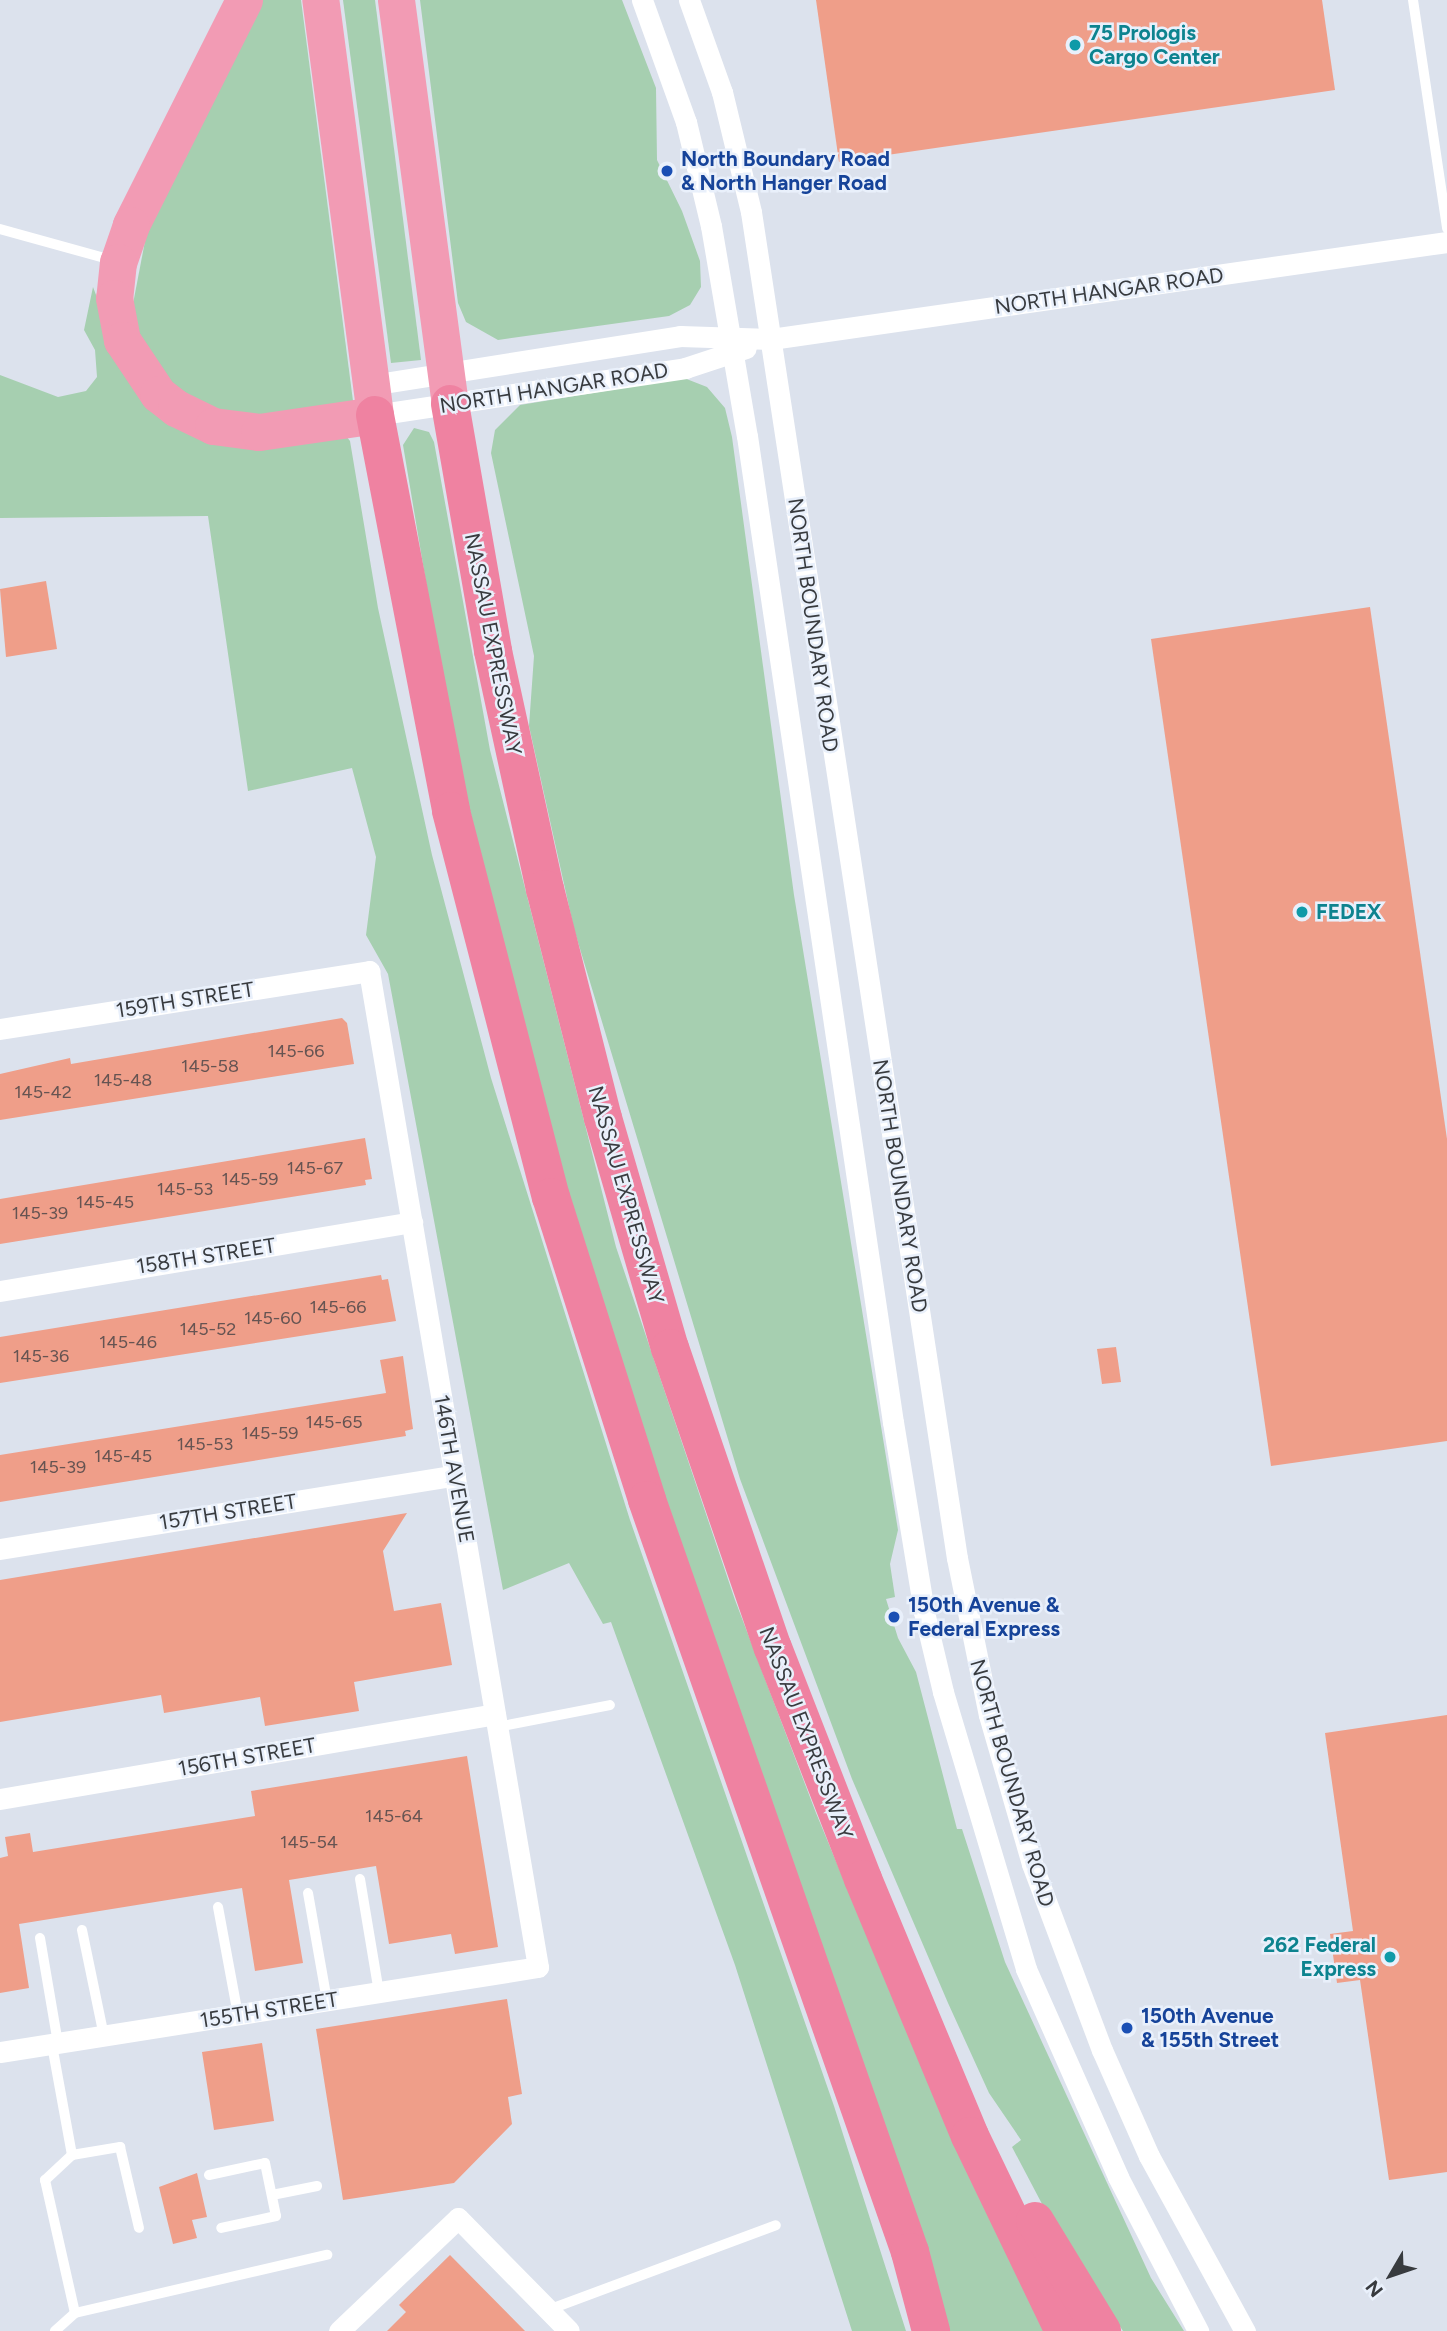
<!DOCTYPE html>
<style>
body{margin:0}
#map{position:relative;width:1447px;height:2331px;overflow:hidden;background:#dce2ed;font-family:Figtree,sans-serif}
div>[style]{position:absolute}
.green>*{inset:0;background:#a6cfb0}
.building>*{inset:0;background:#ef9e89}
.service>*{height:10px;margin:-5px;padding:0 5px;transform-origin:5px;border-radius:5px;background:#fff}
.minor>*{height:21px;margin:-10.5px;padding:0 10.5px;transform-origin:10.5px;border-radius:10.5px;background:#fff}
.trunk>*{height:37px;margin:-18.5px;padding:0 18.5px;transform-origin:18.5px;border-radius:18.5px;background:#f29bb4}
.motorway>*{height:38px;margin:-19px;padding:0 19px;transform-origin:19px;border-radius:19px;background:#ef82a1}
.dots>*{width:19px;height:19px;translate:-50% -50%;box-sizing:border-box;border:4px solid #e9f0fb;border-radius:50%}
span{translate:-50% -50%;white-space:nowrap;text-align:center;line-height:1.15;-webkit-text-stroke:5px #e9f0fb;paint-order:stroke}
.number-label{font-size:18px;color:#665452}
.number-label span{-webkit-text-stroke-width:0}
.culture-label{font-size:21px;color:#0d838f;font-weight:700}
.left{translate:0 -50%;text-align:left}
.right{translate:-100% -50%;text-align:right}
.transit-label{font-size:21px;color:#164399;font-weight:700}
.street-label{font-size:21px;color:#383b3f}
.north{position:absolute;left:1356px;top:2240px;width:70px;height:70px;-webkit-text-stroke:5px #e9f0fb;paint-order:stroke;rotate:231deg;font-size:19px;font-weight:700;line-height:28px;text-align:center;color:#383b3f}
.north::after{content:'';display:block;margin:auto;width:24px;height:32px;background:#383b3f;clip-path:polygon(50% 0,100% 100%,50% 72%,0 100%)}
</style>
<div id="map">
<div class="green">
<i style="clip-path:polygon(252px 0,301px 0,353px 401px,264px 416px,216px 416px,168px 387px,137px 351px,132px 309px,146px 236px)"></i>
<i style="clip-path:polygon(343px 0,375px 0,421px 360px,391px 363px)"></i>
<i style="clip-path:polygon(420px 0,622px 0,656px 88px,657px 160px,682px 211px,700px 261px,701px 287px,690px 305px,669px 316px,498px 340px,466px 322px,458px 303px)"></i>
<i style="clip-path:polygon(93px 287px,127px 376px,197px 438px,346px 436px,350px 441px,378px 608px,432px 855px,491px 1078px,630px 1520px,834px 2106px,906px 2331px,852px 2331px,735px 1965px,611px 1622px,603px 1624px,569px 1563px,503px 1590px,388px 974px,366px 935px,376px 857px,352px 768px,248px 791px,208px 516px,0 518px,0 375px,58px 397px,86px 391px,97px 377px,95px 350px,84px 330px)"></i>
<i style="clip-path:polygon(684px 378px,707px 387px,725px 408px,732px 437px,794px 895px,898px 1530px,890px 1564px,895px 1597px,886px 1599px,898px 1638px,916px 1672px,957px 1829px,962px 1829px,1005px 1962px,1151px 2278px,1184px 2331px,1123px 2331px,1051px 2221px,1012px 2147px,1021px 2140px,989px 2093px,948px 2003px,852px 1779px,740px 1479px,574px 929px,529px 726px,534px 656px,491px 453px,495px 430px,520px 405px)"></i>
<i style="clip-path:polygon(414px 428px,429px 432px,434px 442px,490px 750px,616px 1247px,735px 1600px,816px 1813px,901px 2018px,1048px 2331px,949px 2331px,648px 1460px,547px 1129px,451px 732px,403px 445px)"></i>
</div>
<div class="building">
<i style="clip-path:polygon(816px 0,1322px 0,1335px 90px,839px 162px)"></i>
<i style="clip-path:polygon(46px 581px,57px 649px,6px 657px,0 589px)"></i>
<i style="clip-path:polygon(1370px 607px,1447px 1139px,1447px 1441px,1271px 1466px,1151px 639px)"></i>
<i style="clip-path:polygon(342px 1018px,347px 1023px,354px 1064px,0 1120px,0 1074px,70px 1058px,71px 1064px)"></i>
<i style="clip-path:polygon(365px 1138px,372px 1179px,365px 1180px,366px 1185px,0 1244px,0 1199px)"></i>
<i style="clip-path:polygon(381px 1275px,382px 1280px,388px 1279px,396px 1321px,0 1383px,0 1337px)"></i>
<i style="clip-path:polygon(1116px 1347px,1121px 1382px,1102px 1384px,1097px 1349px)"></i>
<i style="clip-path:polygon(403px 1356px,413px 1429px,405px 1431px,406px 1436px,0 1502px,0 1455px,386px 1393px,380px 1360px)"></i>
<i style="clip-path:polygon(407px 1513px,383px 1551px,394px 1611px,441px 1603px,452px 1665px,354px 1682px,359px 1711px,265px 1726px,260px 1697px,164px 1713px,161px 1695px,0 1722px,0 1580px)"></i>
<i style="clip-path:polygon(1447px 1715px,1447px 2172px,1389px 2180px,1360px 1980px,1337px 1983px,1330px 1934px,1353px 1931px,1325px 1733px)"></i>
<i style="clip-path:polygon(467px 1756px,498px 1947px,455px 1954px,451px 1934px,389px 1944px,376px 1866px,289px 1880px,303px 1963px,255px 1971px,242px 1888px,19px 1924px,29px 1988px,0 1993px,0 1858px,8px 1856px,5px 1837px,30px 1833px,33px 1852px,255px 1816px,251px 1791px)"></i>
<i style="clip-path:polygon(507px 1999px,522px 2094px,508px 2097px,512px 2124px,454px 2183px,343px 2200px,316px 2029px)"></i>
<i style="clip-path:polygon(262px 2043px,274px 2121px,214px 2130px,202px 2052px)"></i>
<i style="clip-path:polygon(197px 2173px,207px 2217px,192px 2220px,197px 2238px,173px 2244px,159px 2187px)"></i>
<i style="clip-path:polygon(450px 2255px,525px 2331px,387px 2331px,406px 2312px,399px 2305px)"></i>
</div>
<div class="service">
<i style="left:1413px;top:0;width:231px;rotate:81.5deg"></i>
<i style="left:0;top:229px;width:116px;rotate:15.5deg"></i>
<i style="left:497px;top:1727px;width:115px;rotate:-11deg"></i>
<i style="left:360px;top:1879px;width:116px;rotate:80.5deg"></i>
<i style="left:308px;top:1893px;width:110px;rotate:80deg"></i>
<i style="left:218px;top:1907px;width:110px;rotate:79.5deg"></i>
<i style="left:82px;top:1930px;width:108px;rotate:78.3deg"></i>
<i style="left:40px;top:1938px;width:107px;rotate:80.3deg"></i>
<i style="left:52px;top:2045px;width:112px;rotate:79.7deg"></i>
<i style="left:72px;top:2155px;width:37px;rotate:137deg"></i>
<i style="left:45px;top:2180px;width:136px;rotate:77.3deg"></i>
<i style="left:75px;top:2313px;width:27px;rotate:138deg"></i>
<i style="left:72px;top:2155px;width:49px;rotate:-9.5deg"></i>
<i style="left:120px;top:2147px;width:83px;rotate:76.8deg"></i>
<i style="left:209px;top:2175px;width:57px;rotate:-12.1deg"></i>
<i style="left:265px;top:2163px;width:54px;rotate:78.3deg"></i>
<i style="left:276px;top:2216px;width:56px;rotate:167.7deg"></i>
<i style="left:272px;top:2195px;width:46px;rotate:-11.3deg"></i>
<i style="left:548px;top:2310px;width:243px;rotate:-20.4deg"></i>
<i style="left:75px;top:2313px;width:259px;rotate:-13deg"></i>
</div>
<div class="minor">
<i style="left:642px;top:0;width:130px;rotate:70.2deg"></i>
<i style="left:686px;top:122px;width:107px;rotate:76.5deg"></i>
<i style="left:711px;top:226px;width:213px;rotate:80.3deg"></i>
<i style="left:747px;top:436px;width:997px;rotate:81.58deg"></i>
<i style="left:893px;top:1422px;width:193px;rotate:80.7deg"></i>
<i style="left:924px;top:1612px;width:82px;rotate:76.6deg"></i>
<i style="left:943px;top:1692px;width:289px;rotate:73.3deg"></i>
<i style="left:1026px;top:1969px;width:227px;rotate:66.1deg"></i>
<i style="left:1118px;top:2177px;width:174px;rotate:62.5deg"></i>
<i style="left:689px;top:0;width:98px;rotate:70.3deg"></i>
<i style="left:722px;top:92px;width:123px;rotate:76.4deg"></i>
<i style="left:751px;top:212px;width:1362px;rotate:81.3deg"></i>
<i style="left:957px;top:1558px;width:160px;rotate:78.5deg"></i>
<i style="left:989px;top:1715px;width:155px;rotate:73.9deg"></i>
<i style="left:1032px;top:1864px;width:199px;rotate:69.4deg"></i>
<i style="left:1102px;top:2050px;width:116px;rotate:66.1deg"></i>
<i style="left:1149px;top:2156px;width:200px;rotate:61.3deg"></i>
<i style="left:371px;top:385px;width:313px;rotate:-9deg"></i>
<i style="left:680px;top:336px;width:91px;rotate:1.9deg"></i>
<i style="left:771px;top:339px;width:683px;rotate:-8.17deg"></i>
<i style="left:375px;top:415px;width:314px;rotate:-8.6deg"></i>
<i style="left:685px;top:368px;width:64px;rotate:-18.2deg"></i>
<i style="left:0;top:1029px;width:374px;rotate:-8.9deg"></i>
<i style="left:369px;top:971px;width:1010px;rotate:80.37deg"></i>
<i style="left:538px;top:1967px;width:545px;rotate:171.02deg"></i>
<i style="left:0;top:1291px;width:418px;rotate:-9.5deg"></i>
<i style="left:0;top:1549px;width:461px;rotate:-9.2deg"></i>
<i style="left:0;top:1799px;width:502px;rotate:-9.74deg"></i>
<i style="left:339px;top:2331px;width:164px;rotate:-43.5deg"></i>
<i style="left:458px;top:2218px;width:158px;rotate:45.5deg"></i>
</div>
<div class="trunk">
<i style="left:244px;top:0;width:252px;rotate:116.7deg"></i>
<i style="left:131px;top:225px;width:39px;rotate:109deg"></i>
<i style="left:118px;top:262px;width:36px;rotate:96deg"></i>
<i style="left:114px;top:298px;width:43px;rotate:79.2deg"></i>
<i style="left:122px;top:340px;width:65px;rotate:56.3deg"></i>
<i style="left:158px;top:394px;width:23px;rotate:38deg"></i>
<i style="left:176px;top:408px;width:41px;rotate:25.9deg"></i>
<i style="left:213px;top:426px;width:46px;rotate:7.4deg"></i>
<i style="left:259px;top:432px;width:117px;rotate:-8.3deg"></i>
<i style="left:375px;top:415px;width:419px;rotate:-97.5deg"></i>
<i style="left:396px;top:0;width:408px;rotate:82.4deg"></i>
</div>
<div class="motorway">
<i style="left:450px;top:404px;width:251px;rotate:80.1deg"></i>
<i style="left:493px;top:651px;width:244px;rotate:77.7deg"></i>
<i style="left:545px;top:889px;width:236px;rotate:75.8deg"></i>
<i style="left:603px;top:1118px;width:240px;rotate:73.8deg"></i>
<i style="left:670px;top:1348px;width:317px;rotate:71.1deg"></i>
<i style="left:773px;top:1648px;width:248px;rotate:68.7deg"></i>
<i style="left:863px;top:1879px;width:278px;rotate:67.4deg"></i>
<i style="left:970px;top:2136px;width:216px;rotate:64.3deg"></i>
<i style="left:375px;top:415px;width:403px;rotate:79.1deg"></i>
<i style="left:451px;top:811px;width:399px;rotate:75.5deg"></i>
<i style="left:551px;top:1197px;width:318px;rotate:72.4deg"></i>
<i style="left:647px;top:1500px;width:797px;rotate:70.72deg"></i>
<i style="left:910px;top:2252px;width:82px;rotate:75.1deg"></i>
<i style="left:1035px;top:2221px;width:129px;rotate:58.7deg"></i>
</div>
<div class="dots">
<i style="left:1075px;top:45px;background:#0f9aa8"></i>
<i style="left:667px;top:171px;background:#1a4fb4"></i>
<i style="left:1302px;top:912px;background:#0f9aa8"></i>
<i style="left:894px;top:1617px;background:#1a4fb4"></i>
<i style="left:1390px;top:1957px;background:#0f9aa8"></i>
<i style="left:1127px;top:2028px;background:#1a4fb4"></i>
</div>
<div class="number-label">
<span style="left:296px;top:1051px">145-66</span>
<span style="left:210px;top:1066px">145-58</span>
<span style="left:123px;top:1080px">145-48</span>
<span style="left:43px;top:1092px">145-42</span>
<span style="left:315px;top:1168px">145-67</span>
<span style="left:250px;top:1179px">145-59</span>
<span style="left:185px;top:1189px">145-53</span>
<span style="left:105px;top:1202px">145-45</span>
<span style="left:40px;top:1213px">145-39</span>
<span style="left:338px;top:1307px">145-66</span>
<span style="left:273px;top:1318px">145-60</span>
<span style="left:208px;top:1329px">145-52</span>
<span style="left:128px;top:1342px">145-46</span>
<span style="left:41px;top:1356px">145-36</span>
<span style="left:334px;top:1422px">145-65</span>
<span style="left:270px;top:1433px">145-59</span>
<span style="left:205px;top:1444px">145-53</span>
<span style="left:123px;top:1456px">145-45</span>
<span style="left:58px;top:1467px">145-39</span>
<span style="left:394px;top:1816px">145-64</span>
<span style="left:309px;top:1842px">145-54</span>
</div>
<div class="culture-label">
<span class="left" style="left:1089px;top:45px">75 Prologis<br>Cargo Center</span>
<span class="left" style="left:1316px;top:912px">FEDEX</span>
<span class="right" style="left:1376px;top:1957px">262 Federal<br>Express</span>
</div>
<div class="transit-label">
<span class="left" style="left:681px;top:171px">North Boundary Road<br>&amp; North Hanger Road</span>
<span class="left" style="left:908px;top:1617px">150th Avenue &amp;<br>Federal Express</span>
<span class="left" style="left:1141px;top:2028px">150th Avenue<br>&amp; 155th Street</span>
</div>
<div class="street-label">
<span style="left:1109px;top:291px;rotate:-8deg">NORTH HANGAR ROAD</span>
<span style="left:554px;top:388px;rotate:-9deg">NORTH HANGAR ROAD</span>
<span style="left:813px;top:625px;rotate:82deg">NORTH BOUNDARY ROAD</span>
<span style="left:493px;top:644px;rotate:79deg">NASSAU EXPRESSWAY</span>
<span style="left:185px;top:1000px;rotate:-9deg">159TH STREET</span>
<span style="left:900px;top:1186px;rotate:81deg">NORTH BOUNDARY ROAD</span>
<span style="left:626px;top:1195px;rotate:74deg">NASSAU EXPRESSWAY</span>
<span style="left:206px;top:1256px;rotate:-9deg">158TH STREET</span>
<span style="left:454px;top:1469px;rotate:80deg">146TH AVENUE</span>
<span style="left:228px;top:1512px;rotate:-9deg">157TH STREET</span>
<span style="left:806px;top:1733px;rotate:69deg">NASSAU EXPRESSWAY</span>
<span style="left:247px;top:1757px;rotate:-10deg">156TH STREET</span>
<span style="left:1012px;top:1783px;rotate:74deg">NORTH BOUNDARY ROAD</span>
<span style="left:269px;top:2010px;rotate:-9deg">155TH STREET</span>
</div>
<div class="north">N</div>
</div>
